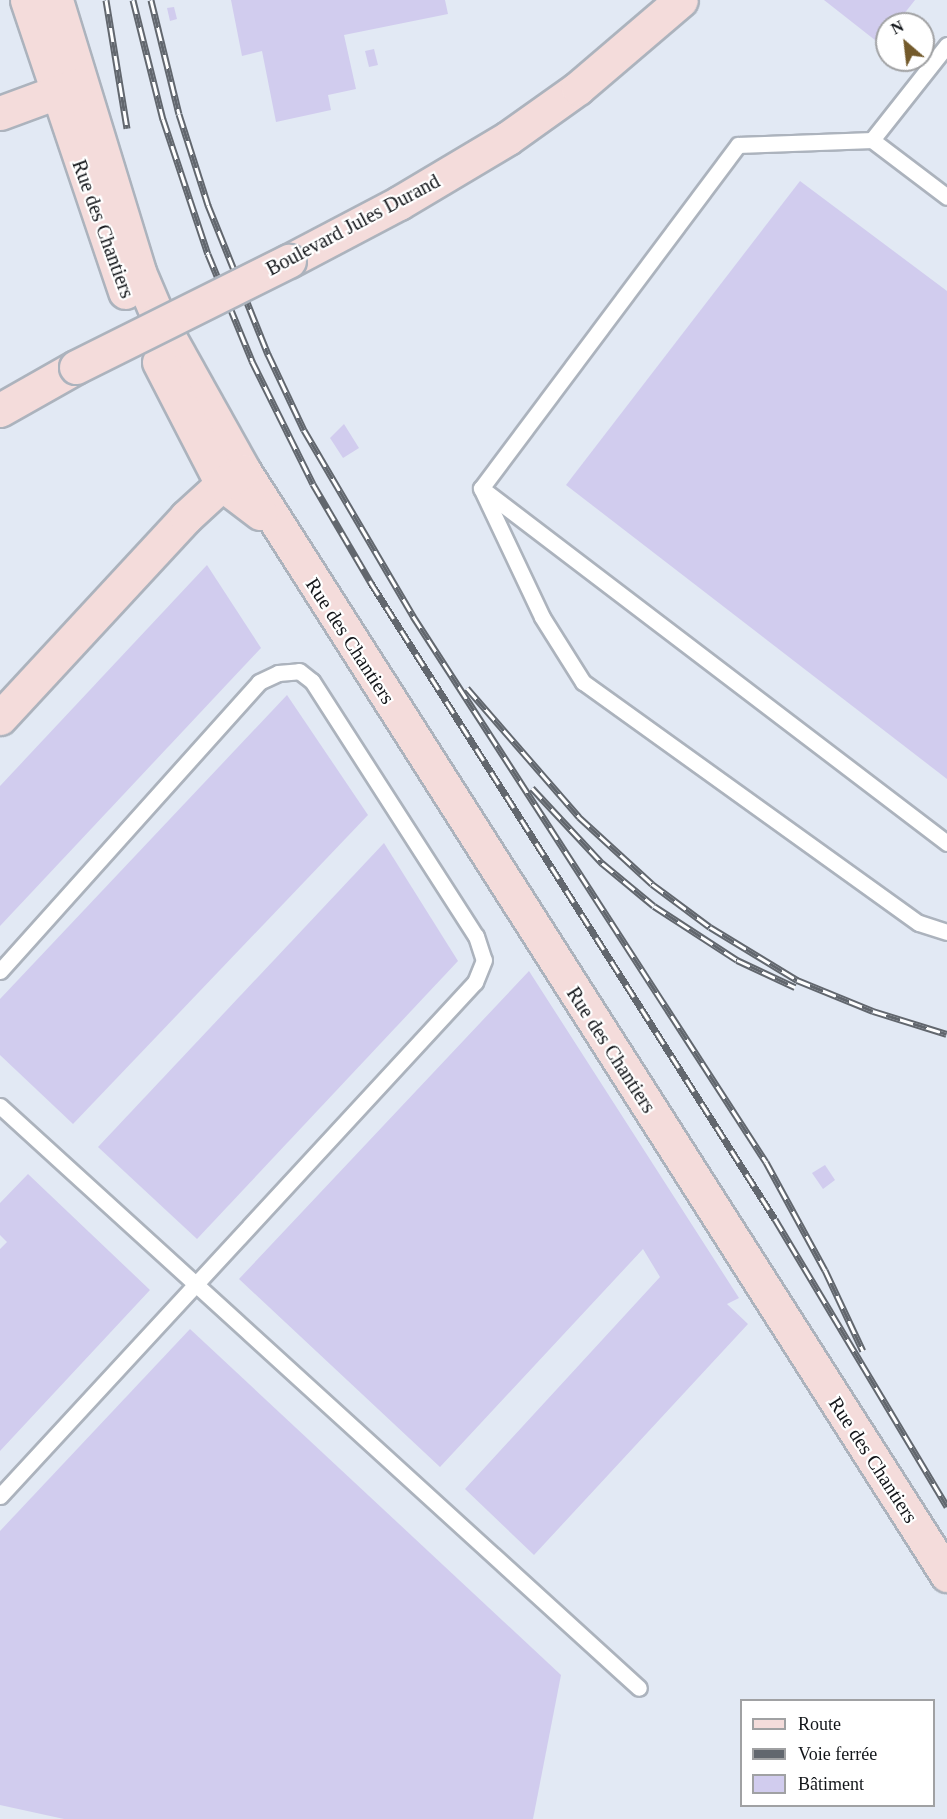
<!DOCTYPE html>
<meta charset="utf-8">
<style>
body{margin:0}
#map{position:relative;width:947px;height:1819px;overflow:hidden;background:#e2e9f4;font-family:"Times New Roman",serif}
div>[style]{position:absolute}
.building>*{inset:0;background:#d1ccee}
.roads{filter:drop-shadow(2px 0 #acb3bd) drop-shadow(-2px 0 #acb3bd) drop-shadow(0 2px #acb3bd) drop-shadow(0 -2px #acb3bd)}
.lane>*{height:15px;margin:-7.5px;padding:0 7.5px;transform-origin:7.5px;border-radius:7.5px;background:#fff}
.secondary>*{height:33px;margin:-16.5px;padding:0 16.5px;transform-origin:16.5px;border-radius:16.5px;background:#f4dcdb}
.rail>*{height:7px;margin-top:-3.5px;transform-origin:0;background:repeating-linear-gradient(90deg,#fff 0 14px,#62676e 0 28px);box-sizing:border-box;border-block:2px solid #62676e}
.bridges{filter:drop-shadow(2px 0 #acb3bd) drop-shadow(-2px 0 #acb3bd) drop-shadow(0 2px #acb3bd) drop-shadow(0 -2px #acb3bd)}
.secondary-bridge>*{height:33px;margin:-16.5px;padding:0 16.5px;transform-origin:16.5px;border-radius:16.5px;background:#f4dcdb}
span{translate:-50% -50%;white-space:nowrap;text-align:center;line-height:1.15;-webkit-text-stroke:4.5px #fff;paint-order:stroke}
.street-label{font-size:20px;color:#121519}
.legend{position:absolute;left:740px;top:1699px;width:195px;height:108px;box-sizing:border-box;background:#fff;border:2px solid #a0a1a3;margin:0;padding:8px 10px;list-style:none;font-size:18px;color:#121519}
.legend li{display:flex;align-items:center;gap:12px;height:30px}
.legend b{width:30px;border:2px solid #a0a1a3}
.north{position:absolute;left:875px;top:12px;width:60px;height:60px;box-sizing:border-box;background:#fff;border:2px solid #a0a1a3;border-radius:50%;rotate:332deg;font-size:16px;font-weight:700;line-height:24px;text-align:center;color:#121519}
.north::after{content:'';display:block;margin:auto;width:21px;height:27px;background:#735a2b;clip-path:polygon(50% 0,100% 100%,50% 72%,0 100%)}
</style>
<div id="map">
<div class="building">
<i style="clip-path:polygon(231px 0,445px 0,448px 14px,344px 35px,356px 89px,328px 95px,331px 110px,276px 122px,262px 51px,242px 56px)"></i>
<i style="clip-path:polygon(824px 0,915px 0,896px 24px,887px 24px,887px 35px,880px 44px)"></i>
<i style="clip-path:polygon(174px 7px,177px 19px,170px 21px,167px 8px)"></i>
<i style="clip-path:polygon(374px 49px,378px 65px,369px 67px,365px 51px)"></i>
<i style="clip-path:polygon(800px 181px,947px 291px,947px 779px,566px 485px)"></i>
<i style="clip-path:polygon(344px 424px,359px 448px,343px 458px,330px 438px)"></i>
<i style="clip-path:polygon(207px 565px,261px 648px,0 926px,0 786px)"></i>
<i style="clip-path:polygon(287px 695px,368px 815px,73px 1124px,0 1055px,0 999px)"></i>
<i style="clip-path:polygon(384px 843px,458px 961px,197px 1239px,98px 1147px)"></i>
<i style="clip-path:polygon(529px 971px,739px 1298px,727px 1304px,748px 1324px,534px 1555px,465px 1489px,660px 1277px,643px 1249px,440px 1467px,239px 1279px)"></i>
<i style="clip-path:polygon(825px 1165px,835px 1180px,823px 1189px,812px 1173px)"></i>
<i style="clip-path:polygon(28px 1174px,150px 1290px,0 1451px,0 1249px,7px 1242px,0 1235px,0 1203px)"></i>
<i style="clip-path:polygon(190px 1329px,561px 1675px,533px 1819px,64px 1819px,0 1805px,0 1531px)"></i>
</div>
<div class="roads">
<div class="lane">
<i style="left:947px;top:45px;width:121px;rotate:128.3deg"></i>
<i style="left:872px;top:140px;width:94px;rotate:37.2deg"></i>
<i style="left:872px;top:140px;width:134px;rotate:177.9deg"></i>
<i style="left:738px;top:145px;width:429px;rotate:126.8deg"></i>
<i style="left:481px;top:488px;width:586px;rotate:37.3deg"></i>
<i style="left:482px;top:490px;width:140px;rotate:64.7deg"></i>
<i style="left:542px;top:617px;width:77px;rotate:57.8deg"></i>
<i style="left:583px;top:682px;width:413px;rotate:35.7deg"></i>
<i style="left:919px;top:923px;width:29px;rotate:18deg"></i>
<i style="left:0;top:971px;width:388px;rotate:-48.1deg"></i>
<i style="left:259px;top:682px;width:21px;rotate:-25deg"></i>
<i style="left:278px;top:673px;width:21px;rotate:-5deg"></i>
<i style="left:299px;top:671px;width:16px;rotate:38deg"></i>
<i style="left:312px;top:681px;width:303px;rotate:57.3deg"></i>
<i style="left:476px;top:936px;width:25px;rotate:72deg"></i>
<i style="left:484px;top:960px;width:24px;rotate:112deg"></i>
<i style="left:475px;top:982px;width:700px;rotate:132.74deg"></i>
<i style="left:0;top:1106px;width:864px;rotate:42.33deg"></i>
</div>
<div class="secondary">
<i style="left:27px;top:0;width:308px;rotate:71.4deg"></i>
<i style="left:56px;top:0;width:284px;rotate:73deg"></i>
<i style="left:139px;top:272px;width:51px;rotate:66.9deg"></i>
<i style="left:159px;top:319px;width:174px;rotate:60.8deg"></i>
<i style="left:244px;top:471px;width:1309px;rotate:57.51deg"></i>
<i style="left:0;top:113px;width:81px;rotate:-20.2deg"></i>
<i style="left:289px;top:261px;width:124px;rotate:-27.8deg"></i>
<i style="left:399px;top:203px;width:127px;rotate:-30.8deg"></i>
<i style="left:508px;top:138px;width:86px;rotate:-35.5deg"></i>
<i style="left:578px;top:88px;width:135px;rotate:-40.5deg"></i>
<i style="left:159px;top:362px;width:137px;rotate:62.7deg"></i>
<i style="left:222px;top:484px;width:48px;rotate:37.3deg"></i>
<i style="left:0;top:410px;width:87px;rotate:-29.5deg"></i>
<i style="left:0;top:718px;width:274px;rotate:-47.2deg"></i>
<i style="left:186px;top:517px;width:49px;rotate:-42.5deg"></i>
<i style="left:222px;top:484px;width:23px;rotate:-31deg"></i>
</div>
</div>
<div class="rail">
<i style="left:106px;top:0;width:130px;rotate:80.7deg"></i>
<i style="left:133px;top:0;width:123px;rotate:75.9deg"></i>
<i style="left:163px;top:119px;width:142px;rotate:71.6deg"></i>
<i style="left:208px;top:254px;width:116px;rotate:67.6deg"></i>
<i style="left:252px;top:361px;width:137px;rotate:63.6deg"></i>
<i style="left:313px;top:484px;width:115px;rotate:59.6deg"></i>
<i style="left:371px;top:583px;width:753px;rotate:57.58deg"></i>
<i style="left:775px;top:1219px;width:335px;rotate:59.1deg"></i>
<i style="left:151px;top:0;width:117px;rotate:76.2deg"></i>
<i style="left:179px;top:114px;width:96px;rotate:72.3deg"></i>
<i style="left:208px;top:205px;width:161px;rotate:68.1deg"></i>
<i style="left:268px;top:354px;width:84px;rotate:64.7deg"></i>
<i style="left:304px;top:430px;width:216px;rotate:59.6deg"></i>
<i style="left:413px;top:616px;width:650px;rotate:57.12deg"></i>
<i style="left:766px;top:1162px;width:123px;rotate:61.4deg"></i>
<i style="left:825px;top:1270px;width:89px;rotate:64.9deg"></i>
<i style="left:467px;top:688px;width:171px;rotate:49deg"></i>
<i style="left:579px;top:817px;width:99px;rotate:42.5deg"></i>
<i style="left:652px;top:884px;width:72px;rotate:36.6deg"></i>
<i style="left:710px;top:927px;width:102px;rotate:31.3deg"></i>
<i style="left:797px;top:980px;width:82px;rotate:22.2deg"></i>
<i style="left:873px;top:1011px;width:77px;rotate:17.3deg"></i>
<i style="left:532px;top:788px;width:103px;rotate:47deg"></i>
<i style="left:602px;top:863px;width:67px;rotate:39.6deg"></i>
<i style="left:654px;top:906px;width:99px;rotate:33deg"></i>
<i style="left:737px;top:960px;width:64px;rotate:25deg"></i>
</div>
<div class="bridges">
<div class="secondary-bridge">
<i style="left:76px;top:367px;width:238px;rotate:-26.5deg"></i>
</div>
</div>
<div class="street-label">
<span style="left:353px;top:225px;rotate:-28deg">Boulevard Jules Durand</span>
<span style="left:103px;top:229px;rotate:70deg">Rue des Chantiers</span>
<span style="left:350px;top:641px;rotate:57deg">Rue des Chantiers</span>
<span style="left:611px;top:1050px;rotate:57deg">Rue des Chantiers</span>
<span style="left:873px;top:1460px;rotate:57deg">Rue des Chantiers</span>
</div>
<ul class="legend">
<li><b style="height:8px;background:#f4dcdb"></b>Route</li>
<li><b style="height:8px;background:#62676e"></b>Voie ferrée</li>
<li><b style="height:16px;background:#d1ccee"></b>Bâtiment</li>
</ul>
<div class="north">N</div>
</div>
